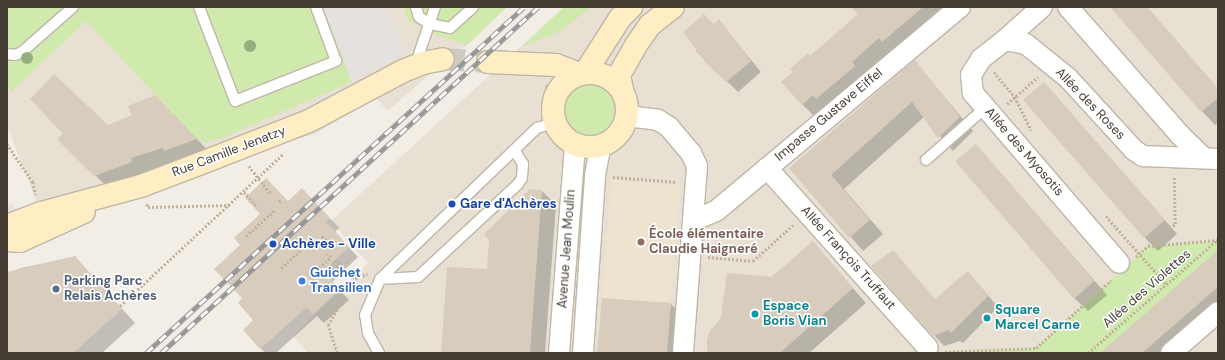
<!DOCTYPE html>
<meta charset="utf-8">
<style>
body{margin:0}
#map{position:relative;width:1225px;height:360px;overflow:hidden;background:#f3eee5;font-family:"DM Sans",sans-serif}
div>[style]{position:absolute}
.residential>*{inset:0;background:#e7e0d3}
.education>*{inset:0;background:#ede3cf}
.green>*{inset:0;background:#d0e9ad}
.round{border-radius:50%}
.parking>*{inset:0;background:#e4e1de}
.shadow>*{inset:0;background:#0003}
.building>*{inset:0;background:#d8ccbd}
.secondary-tunnel>*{height:22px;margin-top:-11px;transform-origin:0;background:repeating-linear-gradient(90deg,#d0cbc2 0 22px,transparent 0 33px)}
.path>*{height:2.5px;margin-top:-1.25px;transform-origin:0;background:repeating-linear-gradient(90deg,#c1b198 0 2px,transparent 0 4px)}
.roads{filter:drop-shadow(1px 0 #bfb6a8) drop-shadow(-1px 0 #bfb6a8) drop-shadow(0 1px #bfb6a8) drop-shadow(0 -1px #bfb6a8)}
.lane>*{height:10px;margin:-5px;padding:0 5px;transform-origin:5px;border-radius:5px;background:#fff}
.street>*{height:20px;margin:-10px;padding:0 10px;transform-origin:10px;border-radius:10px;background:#fff}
.secondary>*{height:22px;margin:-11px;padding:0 11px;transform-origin:11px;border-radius:11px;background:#ffeec3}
.secondary>.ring{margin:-11px;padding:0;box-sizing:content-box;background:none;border:22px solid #ffeec3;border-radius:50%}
.rail>*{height:4.5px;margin-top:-2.25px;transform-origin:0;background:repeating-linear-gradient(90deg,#fff 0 9px,#959595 0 18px);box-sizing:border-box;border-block:1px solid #959595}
.trees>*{width:12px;height:12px;margin:-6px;border-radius:50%;background:#96ae7c}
.dots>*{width:11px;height:11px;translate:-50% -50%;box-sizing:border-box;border:2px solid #fff;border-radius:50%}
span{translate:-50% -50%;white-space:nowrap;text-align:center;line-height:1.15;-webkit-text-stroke:3px #fff;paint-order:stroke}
.street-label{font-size:13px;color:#463e35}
.transit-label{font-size:13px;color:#164399;font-weight:700}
.left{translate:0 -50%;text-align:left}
.education-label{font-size:13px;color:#785e54;font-weight:700}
.shop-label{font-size:13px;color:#366cbe;font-weight:700}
.service-label{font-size:13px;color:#4e5e75;font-weight:700}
.culture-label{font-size:13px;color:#0d838f;font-weight:700}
.frame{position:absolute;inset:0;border:8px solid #463e35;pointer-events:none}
</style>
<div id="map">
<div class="residential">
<i style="clip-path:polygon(7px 7px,507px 7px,467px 45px,433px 71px,388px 111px,376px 98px,315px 134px,41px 213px,7px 126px)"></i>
<i style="clip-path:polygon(evenodd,564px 7px,1218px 7px,1218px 353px,308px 353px,293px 336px,368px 263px,331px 221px,564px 7px,870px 252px,945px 330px,945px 331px,870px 252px)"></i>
</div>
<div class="education">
<i style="clip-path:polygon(612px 180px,680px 186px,667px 353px,597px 353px)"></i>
</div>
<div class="green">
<i style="clip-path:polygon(7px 7px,323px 7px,352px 82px,224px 137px,205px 143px,197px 139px,86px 21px,11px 92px,7px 82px)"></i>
<i style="clip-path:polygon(403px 7px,507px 7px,467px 45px,444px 38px,409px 21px)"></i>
<i style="clip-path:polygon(564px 7px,591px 7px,561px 31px,521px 47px)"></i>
<i class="round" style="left:563px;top:82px;width:54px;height:54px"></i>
<i style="clip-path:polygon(1218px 241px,1218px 251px,1103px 353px,922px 353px,1036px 348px,1148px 246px)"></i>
</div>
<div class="parking">
<i style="clip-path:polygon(323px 7px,386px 7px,405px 53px,352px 82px)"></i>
<i style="clip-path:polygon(12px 203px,21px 220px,7px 226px,7px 205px)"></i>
</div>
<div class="shadow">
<i style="clip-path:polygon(863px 7px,942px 7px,930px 18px,933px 21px,815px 117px,802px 104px,810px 57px,860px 14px)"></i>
<i style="clip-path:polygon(1111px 7px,1147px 7px,1218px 89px,1218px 123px,1215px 125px,1202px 111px)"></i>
<i style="clip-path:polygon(704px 15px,714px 25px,719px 21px,761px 72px,738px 92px,696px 51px)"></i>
<i style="clip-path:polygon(914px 61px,973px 131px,953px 151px,924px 117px,844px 189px,883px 234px,863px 251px,791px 168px)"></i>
<i style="clip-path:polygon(1044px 83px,1177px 234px,1158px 251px,1144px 237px)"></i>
<i style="clip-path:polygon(173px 114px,214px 157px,113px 193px,59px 139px,108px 127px,133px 115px)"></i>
<i style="clip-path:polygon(976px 145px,1107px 295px,1088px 311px,1074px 298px)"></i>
<i style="clip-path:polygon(542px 191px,556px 205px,545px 353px,442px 353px,488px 270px)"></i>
<i style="clip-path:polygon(312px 199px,339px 228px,335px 232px,358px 257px,332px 282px,349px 300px,324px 323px,317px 316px,276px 353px,265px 353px,244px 330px,255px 320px,244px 298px,288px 202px)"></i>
<i style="clip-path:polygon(813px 243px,866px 303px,809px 353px,709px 353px,707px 341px,711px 330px,722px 318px)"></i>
<i style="clip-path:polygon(1218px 252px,1218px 312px,1171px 353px,1102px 353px)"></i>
<i style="clip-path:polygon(75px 257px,135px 323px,102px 353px,7px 353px,7px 274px,21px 268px)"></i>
<i style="clip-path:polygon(968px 272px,998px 307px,963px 343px,960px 341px,944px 346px,934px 335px,936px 300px)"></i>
<i style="clip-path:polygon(671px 304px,682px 315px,679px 353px,598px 353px)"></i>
</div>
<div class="building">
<i style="clip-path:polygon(851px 7px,923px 7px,882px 42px,879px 38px,852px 62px,855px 66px,816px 99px,813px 95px,802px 105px,781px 82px,793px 72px,790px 69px,808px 53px,810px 56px,858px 14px)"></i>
<i style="clip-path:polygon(1110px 7px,1147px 7px,1218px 89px,1218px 98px,1201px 112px)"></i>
<i style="clip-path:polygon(704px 14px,713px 25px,719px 19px,751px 61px,726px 82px,706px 63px,683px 32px)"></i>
<i style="clip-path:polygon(915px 60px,960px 117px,938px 138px,912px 102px,831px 175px,870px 220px,849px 238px,789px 168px)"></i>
<i style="clip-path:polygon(54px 74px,108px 125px,132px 115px,128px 106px,155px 95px,197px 139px,164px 151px,163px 148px,131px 158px,132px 162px,94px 176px,57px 139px,63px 134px,30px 99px)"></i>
<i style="clip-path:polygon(1044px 82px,1165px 220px,1144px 238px,1023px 100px)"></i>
<i style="clip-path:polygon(976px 144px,1094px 281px,1074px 299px,955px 161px)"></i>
<i style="clip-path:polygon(266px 178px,288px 201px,302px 188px,330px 218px,326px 222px,349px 247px,323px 271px,340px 289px,313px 314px,307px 307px,260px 349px,243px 330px,253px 320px,238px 303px,242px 298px,214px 269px,240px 245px,234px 238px,260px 214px,245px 198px)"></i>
<i style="clip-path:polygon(530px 189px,542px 190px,530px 353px,441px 353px,447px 267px,487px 269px,489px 240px,484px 234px)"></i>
<i style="clip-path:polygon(813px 241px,853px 288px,780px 353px,707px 353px,708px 335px,721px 317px,727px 273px,772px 277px)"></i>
<i style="clip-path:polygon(893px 250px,935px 299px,968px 271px,988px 296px,951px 333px,949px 330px,933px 336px,871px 266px)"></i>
<i style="clip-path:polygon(1218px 250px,1218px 287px,1142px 353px,1100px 353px)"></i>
<i style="clip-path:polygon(75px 256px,122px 309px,73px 353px,7px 353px,7px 272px)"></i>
<i style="clip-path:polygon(602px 298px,671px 303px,667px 353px,597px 353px)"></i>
</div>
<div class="secondary-tunnel">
<i style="left:443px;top:59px;width:45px;rotate:3.8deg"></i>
</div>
<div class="path">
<i style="left:994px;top:72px;width:33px;rotate:50deg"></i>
<i style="left:1015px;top:97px;width:37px;rotate:64deg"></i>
<i style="left:546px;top:85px;width:13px;rotate:42deg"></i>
<i style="left:1007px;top:104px;width:41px;rotate:-41.1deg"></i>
<i style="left:7px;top:144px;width:46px;rotate:55.6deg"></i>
<i style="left:33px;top:182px;width:13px;rotate:77deg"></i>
<i style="left:249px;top:166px;width:36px;rotate:52deg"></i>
<i style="left:613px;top:177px;width:64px;rotate:4.5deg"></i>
<i style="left:244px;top:192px;width:18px;rotate:47deg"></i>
<i style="left:279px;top:202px;width:4px;rotate:-56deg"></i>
<i style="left:147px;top:204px;width:3px;rotate:72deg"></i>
<i style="left:148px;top:207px;width:82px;rotate:-1.4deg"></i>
<i style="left:1106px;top:216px;width:92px;rotate:48.5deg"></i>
<i style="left:246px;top:236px;width:38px;rotate:-42deg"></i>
<i style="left:322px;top:236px;width:7px;rotate:45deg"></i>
<i style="left:1148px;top:246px;width:35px;rotate:-39deg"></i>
<i style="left:1175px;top:224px;width:48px;rotate:-91.2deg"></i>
<i style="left:708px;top:257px;width:45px;rotate:5.1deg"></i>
<i style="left:753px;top:261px;width:54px;rotate:-42deg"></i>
<i style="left:1136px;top:257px;width:16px;rotate:-43deg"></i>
<i style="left:1148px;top:246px;width:70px;rotate:-4.9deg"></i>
<i style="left:335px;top:260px;width:27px;rotate:42deg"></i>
<i style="left:355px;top:278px;width:13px;rotate:-18deg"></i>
<i style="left:281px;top:268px;width:28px;rotate:-42deg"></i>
<i style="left:319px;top:268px;width:16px;rotate:-43deg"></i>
<i style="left:331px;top:257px;width:5px;rotate:-143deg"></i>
<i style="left:326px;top:268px;width:8px;rotate:40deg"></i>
<i style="left:328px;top:277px;width:17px;rotate:-45deg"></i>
<i style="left:120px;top:306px;width:224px;rotate:-43deg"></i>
<i style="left:945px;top:352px;width:91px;rotate:-2.5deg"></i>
<i style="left:1036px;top:348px;width:101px;rotate:-42.2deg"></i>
<i style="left:337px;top:353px;width:29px;rotate:-108deg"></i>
<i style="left:328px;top:325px;width:34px;rotate:-60deg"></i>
<i style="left:1088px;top:353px;width:171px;rotate:-41.2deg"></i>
</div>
<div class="roads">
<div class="lane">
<i style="left:199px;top:7px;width:101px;rotate:69deg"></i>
<i style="left:235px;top:101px;width:109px;rotate:-21.6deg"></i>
<i style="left:336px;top:61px;width:58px;rotate:-110.3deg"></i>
<i style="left:416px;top:7px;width:10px;rotate:73deg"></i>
<i style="left:419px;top:17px;width:13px;rotate:32deg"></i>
<i style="left:430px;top:24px;width:20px;rotate:11deg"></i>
<i style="left:450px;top:28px;width:31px;rotate:-42deg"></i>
<i style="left:7px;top:54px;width:8px;rotate:7deg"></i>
<i style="left:15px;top:55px;width:8px;rotate:-23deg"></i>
<i style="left:22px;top:52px;width:68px;rotate:-41.4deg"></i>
<i style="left:419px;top:54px;width:50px;rotate:-71.2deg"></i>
<i style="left:926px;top:160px;width:79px;rotate:-41.4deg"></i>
<i style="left:380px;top:279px;width:38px;rotate:-3deg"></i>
<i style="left:418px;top:277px;width:137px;rotate:-42.9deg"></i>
<i style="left:518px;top:184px;width:7px;rotate:-56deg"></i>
<i style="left:522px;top:178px;width:14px;rotate:-86deg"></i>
<i style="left:523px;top:164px;width:15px;rotate:-122deg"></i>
<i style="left:379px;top:353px;width:23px;rotate:-119deg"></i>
<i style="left:368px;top:333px;width:18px;rotate:-99deg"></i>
<i style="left:365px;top:315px;width:39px;rotate:-67deg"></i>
<i style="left:380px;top:279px;width:218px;rotate:-43.9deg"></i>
<i style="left:537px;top:128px;width:19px;rotate:-16deg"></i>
</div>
<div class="street">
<i style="left:1042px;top:7px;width:50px;rotate:138.3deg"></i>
<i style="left:1005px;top:40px;width:21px;rotate:11deg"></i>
<i style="left:1026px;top:44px;width:54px;rotate:39deg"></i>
<i style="left:1068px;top:78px;width:98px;rotate:47.5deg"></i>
<i style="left:1134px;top:150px;width:11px;rotate:34deg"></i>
<i style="left:1143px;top:156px;width:75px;rotate:2.3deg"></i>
<i style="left:1068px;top:7px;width:170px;rotate:48.8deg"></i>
<i style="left:1180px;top:135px;width:33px;rotate:44deg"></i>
<i style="left:1005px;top:40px;width:31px;rotate:142deg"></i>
<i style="left:981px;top:59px;width:19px;rotate:122deg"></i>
<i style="left:971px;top:75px;width:18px;rotate:84deg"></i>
<i style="left:973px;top:93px;width:224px;rotate:49.3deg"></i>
<i style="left:627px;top:116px;width:31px;rotate:7deg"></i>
<i style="left:658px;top:120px;width:13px;rotate:32deg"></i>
<i style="left:669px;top:127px;width:34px;rotate:50deg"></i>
<i style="left:691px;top:153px;width:14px;rotate:65deg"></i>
<i style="left:697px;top:166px;width:188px;rotate:94.3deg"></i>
<i style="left:767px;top:168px;width:241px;rotate:48.2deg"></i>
<i style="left:695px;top:215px;width:9px;rotate:6deg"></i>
<i style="left:704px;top:216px;width:13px;rotate:-23deg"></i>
<i style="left:716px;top:211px;width:318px;rotate:-39.9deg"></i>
<i style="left:559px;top:353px;width:210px;rotate:-85.6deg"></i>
<i style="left:583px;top:353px;width:178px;rotate:-86.1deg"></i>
<i style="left:595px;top:175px;width:31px;rotate:-79deg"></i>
<i style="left:1171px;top:353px;width:62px;rotate:-41.1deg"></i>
</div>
<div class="secondary">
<i style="left:488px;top:62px;width:68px;rotate:2.5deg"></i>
<i style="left:556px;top:65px;width:26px;rotate:21deg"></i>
<i class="ring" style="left:553px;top:73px;width:52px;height:52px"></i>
<i style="left:585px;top:73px;width:65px;rotate:-57.5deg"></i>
<i style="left:620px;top:18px;width:16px;rotate:-45deg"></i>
<i style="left:622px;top:90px;width:15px;rotate:-101deg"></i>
<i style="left:619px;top:75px;width:34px;rotate:-60deg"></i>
<i style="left:636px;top:45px;width:24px;rotate:-55deg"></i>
<i style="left:650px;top:25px;width:29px;rotate:-38deg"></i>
<i style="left:7px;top:226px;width:36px;rotate:-21deg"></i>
<i style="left:41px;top:213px;width:104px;rotate:-15.1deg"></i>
<i style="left:141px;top:186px;width:62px;rotate:-20.8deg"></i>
<i style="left:199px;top:164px;width:118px;rotate:-21.4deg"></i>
<i style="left:309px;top:121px;width:106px;rotate:-28deg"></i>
<i style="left:403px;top:71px;width:22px;rotate:-22deg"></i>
<i style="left:423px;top:63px;width:20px;rotate:-11deg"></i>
<i style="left:7px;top:240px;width:13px;rotate:4deg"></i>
<i style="left:20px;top:241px;width:70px;rotate:-24.4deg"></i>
</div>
</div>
<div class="rail">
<i style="left:146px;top:353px;width:512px;rotate:-42.47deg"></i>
<i style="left:161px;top:353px;width:512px;rotate:-42.54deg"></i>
</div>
<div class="trees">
<i style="left:250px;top:46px"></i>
<i style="left:27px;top:58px"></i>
</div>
<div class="dots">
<i style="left:452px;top:204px;background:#1a4fb4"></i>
<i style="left:641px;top:242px;background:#8d6e63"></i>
<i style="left:273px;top:244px;background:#1a4fb4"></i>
<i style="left:302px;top:281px;background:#3f7fe0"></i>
<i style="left:56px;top:289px;background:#5c6f8a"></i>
<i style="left:755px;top:314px;background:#0f9aa8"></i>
<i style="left:987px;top:318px;background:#0f9aa8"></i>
</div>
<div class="street-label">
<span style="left:1090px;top:104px;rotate:46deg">Allée des Roses</span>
<span style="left:829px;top:115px;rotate:-40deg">Impasse Gustave Eiffel</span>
<span style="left:229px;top:152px;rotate:-21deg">Rue Camille Jenatzy</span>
<span style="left:1024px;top:152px;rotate:49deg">Allée des Myosotis</span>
<span style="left:567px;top:249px;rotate:-86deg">Avenue Jean Moulin</span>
<span style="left:848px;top:258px;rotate:48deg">Allée François Truffaut</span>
<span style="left:1147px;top:289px;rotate:-41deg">Allée des Violettes</span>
</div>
<div class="transit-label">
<span class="left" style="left:460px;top:204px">Gare d'Achères</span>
<span class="left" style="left:282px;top:244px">Achères - Ville</span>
</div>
<div class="education-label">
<span class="left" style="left:649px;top:242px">École élémentaire<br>Claudie Haigneré</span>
</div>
<div class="shop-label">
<span class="left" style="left:310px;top:281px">Guichet<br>Transilien</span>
</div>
<div class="service-label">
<span class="left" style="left:64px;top:289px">Parking Parc<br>Relais Achères</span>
</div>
<div class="culture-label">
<span class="left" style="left:763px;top:314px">Espace<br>Boris Vian</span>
<span class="left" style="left:995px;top:318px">Square<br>Marcel Carne</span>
</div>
<div class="frame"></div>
</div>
